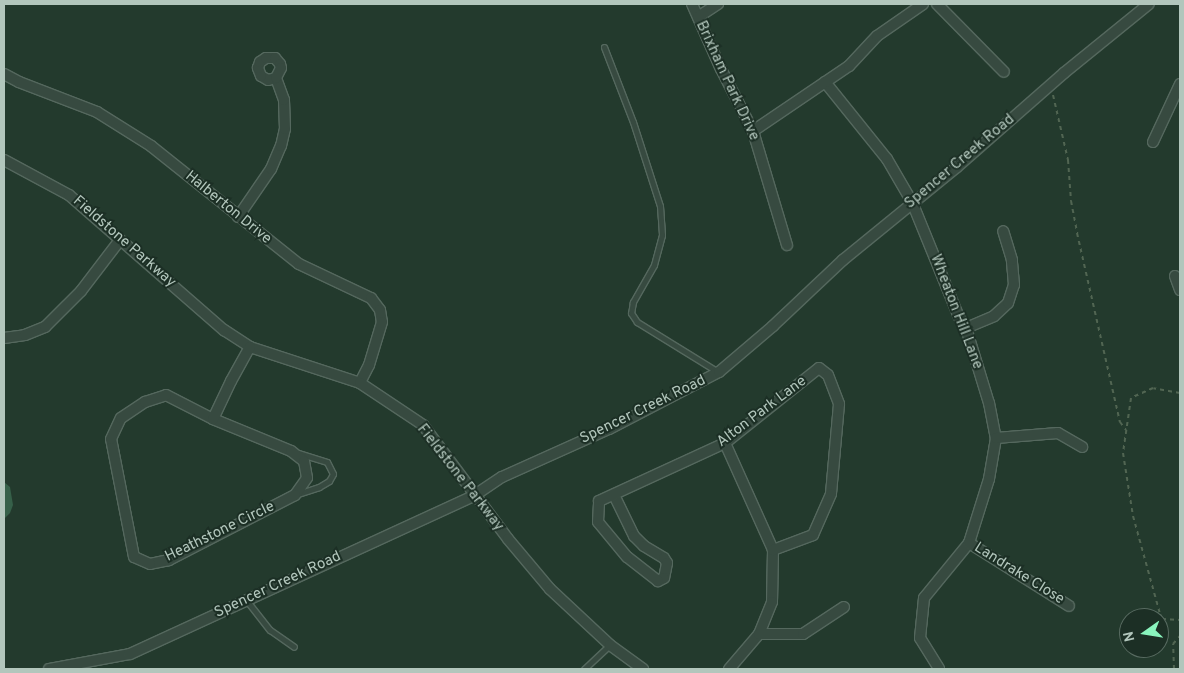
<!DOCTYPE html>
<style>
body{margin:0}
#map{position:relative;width:1184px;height:673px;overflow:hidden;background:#233a2d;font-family:Overpass,sans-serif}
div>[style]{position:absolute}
.water>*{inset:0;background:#366049}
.path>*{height:2px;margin-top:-1px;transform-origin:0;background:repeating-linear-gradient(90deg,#516552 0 4px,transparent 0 8px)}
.roads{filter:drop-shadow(1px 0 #55685e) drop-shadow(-1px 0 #55685e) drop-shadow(0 1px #55685e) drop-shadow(0 -1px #55685e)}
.service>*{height:5px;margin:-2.5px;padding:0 2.5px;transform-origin:2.5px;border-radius:2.5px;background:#374a40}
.minor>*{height:10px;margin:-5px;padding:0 5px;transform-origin:5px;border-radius:5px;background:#374a40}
span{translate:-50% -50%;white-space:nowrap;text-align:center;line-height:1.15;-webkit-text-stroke:4px #1c2f25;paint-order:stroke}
.street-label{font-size:15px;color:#b2c6bc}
.frame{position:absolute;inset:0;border:5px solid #b2c6bc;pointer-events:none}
.north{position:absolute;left:1119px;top:608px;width:50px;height:50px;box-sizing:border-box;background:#1c2f25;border:1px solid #586b61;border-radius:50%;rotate:257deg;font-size:14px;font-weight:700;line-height:20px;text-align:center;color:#b2c6bc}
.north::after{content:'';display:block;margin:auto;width:18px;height:22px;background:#89f4bd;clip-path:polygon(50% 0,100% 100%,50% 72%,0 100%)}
</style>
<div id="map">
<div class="water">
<i style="clip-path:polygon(4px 482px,10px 487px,13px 505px,10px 513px,4px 519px)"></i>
</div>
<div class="path">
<i style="left:1053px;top:95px;width:67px;rotate:77deg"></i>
<i style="left:1068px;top:160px;width:41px;rotate:85.8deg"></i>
<i style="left:1071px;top:201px;width:33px;rotate:79deg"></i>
<i style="left:1077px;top:233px;width:194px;rotate:77.2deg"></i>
<i style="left:1120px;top:422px;width:10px;rotate:53deg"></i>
<i style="left:1180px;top:393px;width:27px;rotate:-170deg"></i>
<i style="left:1153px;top:388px;width:24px;rotate:156deg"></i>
<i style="left:1131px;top:398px;width:56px;rotate:98.3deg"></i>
<i style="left:1123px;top:453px;width:64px;rotate:81deg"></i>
<i style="left:1133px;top:516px;width:102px;rotate:74.6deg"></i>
<i style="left:1160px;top:614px;width:5px;rotate:68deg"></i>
<i style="left:1162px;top:619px;width:18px;rotate:3deg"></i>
<i style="left:1174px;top:669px;width:25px;rotate:-92deg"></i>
<i style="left:1173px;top:644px;width:11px;rotate:-49deg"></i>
</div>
<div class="roads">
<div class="service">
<i style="left:604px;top:47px;width:80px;rotate:68.9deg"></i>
<i style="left:633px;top:122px;width:88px;rotate:72.2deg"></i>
<i style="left:660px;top:206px;width:29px;rotate:86deg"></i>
<i style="left:662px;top:235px;width:31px;rotate:105deg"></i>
<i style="left:654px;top:265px;width:43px;rotate:119.6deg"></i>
<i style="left:633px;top:302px;width:11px;rotate:100deg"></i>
<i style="left:631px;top:313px;width:11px;rotate:56deg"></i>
<i style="left:637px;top:322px;width:95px;rotate:31.7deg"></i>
<i style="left:298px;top:453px;width:30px;rotate:17deg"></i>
<i style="left:327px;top:462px;width:13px;rotate:63deg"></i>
<i style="left:333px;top:474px;width:8px;rotate:120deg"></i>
<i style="left:329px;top:481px;width:12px;rotate:149deg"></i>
<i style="left:319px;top:487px;width:22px;rotate:162deg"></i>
<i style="left:247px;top:601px;width:37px;rotate:52deg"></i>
<i style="left:270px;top:630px;width:29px;rotate:35deg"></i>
<i style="left:584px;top:669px;width:35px;rotate:-43deg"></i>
</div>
<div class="minor">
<i style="left:692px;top:4px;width:71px;rotate:66deg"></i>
<i style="left:721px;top:69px;width:70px;rotate:62.7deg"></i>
<i style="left:753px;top:131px;width:119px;rotate:73.4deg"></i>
<i style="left:937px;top:4px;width:95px;rotate:45.4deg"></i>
<i style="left:698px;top:17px;width:24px;rotate:-33deg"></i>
<i style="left:4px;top:74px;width:17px;rotate:28deg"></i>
<i style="left:19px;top:82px;width:84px;rotate:21deg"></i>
<i style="left:97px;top:112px;width:64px;rotate:32.2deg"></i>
<i style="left:151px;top:146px;width:189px;rotate:38.6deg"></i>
<i style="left:299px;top:264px;width:80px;rotate:25.3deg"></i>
<i style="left:371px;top:298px;width:15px;rotate:53deg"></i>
<i style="left:380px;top:310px;width:12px;rotate:81deg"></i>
<i style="left:382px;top:322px;width:45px;rotate:106.8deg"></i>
<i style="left:369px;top:365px;width:20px;rotate:117deg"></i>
<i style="left:825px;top:82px;width:99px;rotate:51.2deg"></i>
<i style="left:887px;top:159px;width:50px;rotate:59.8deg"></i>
<i style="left:912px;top:202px;width:124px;rotate:67.8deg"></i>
<i style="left:959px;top:317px;width:13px;rotate:58deg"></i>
<i style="left:966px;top:328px;width:78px;rotate:73deg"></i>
<i style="left:989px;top:403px;width:36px;rotate:79deg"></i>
<i style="left:996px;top:438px;width:42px;rotate:99.7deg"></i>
<i style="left:989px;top:479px;width:67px;rotate:107.4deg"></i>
<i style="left:969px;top:543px;width:71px;rotate:129.3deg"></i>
<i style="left:924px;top:598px;width:40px;rotate:95.7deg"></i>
<i style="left:920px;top:638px;width:36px;rotate:58deg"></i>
<i style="left:753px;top:131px;width:116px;rotate:-34.1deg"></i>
<i style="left:849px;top:66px;width:41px;rotate:-47deg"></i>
<i style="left:877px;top:36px;width:56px;rotate:-34.8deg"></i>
<i style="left:1153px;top:142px;width:64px;rotate:-65deg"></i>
<i style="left:4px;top:160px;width:74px;rotate:28.3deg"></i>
<i style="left:69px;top:195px;width:206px;rotate:41.1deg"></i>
<i style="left:224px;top:330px;width:31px;rotate:33deg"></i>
<i style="left:250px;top:347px;width:116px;rotate:18.1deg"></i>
<i style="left:360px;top:383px;width:76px;rotate:33.7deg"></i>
<i style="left:423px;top:425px;width:142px;rotate:53.3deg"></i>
<i style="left:508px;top:539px;width:65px;rotate:50deg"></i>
<i style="left:550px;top:589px;width:82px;rotate:43deg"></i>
<i style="left:610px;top:645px;width:41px;rotate:36deg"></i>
<i style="left:238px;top:217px;width:58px;rotate:-55.5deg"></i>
<i style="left:271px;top:169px;width:25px;rotate:-67deg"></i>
<i style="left:281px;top:146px;width:17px;rotate:-77deg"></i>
<i style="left:285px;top:129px;width:29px;rotate:-92deg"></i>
<i style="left:284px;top:100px;width:23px;rotate:-110deg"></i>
<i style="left:276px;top:78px;width:8px;rotate:166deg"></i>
<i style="left:268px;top:80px;width:8px;rotate:-150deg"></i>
<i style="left:261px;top:76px;width:9px;rotate:-111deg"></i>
<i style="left:258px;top:68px;width:6px;rotate:-72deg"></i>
<i style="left:260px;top:62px;width:7px;rotate:-34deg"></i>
<i style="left:266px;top:58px;width:9px"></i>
<i style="left:275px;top:58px;width:8px;rotate:50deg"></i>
<i style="left:280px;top:64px;width:4px;rotate:76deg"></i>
<i style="left:281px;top:68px;width:11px;rotate:117deg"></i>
<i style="left:1175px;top:276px;width:15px;rotate:70deg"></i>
<i style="left:966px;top:328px;width:30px;rotate:-23deg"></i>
<i style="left:994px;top:316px;width:19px;rotate:-43deg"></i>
<i style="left:1008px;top:303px;width:19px;rotate:-72deg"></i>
<i style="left:1014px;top:285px;width:25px;rotate:-95deg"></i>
<i style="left:1012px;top:260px;width:30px;rotate:-107deg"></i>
<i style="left:4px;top:338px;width:21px;rotate:-8deg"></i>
<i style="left:25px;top:335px;width:22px;rotate:-22deg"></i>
<i style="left:45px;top:327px;width:51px;rotate:-45deg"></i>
<i style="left:81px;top:291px;width:64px;rotate:-52.6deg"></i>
<i style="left:166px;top:395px;width:53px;rotate:27.1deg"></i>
<i style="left:213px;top:419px;width:84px;rotate:22.3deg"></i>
<i style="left:291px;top:451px;width:16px;rotate:38deg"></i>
<i style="left:304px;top:461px;width:17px;rotate:80deg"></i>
<i style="left:307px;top:478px;width:21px;rotate:125deg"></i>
<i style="left:295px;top:495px;width:142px;rotate:152.7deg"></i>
<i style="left:169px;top:560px;width:19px;rotate:168deg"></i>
<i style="left:150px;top:564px;width:17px;rotate:-156deg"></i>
<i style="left:134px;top:557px;width:120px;rotate:-101deg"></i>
<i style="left:111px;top:439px;width:23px;rotate:-65deg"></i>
<i style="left:121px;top:418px;width:29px;rotate:-34deg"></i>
<i style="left:145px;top:402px;width:22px;rotate:-18deg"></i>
<i style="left:213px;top:419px;width:42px;rotate:-64.7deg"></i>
<i style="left:231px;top:381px;width:39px;rotate:-61deg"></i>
<i style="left:996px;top:438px;width:62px;rotate:-4.6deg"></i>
<i style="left:1058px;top:433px;width:28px;rotate:30deg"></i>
<i style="left:725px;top:443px;width:117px;rotate:65.8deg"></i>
<i style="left:773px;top:550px;width:52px;rotate:91.1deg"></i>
<i style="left:772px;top:602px;width:35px;rotate:112deg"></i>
<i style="left:759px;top:634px;width:46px;rotate:130.6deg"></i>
<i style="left:614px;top:495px;width:46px;rotate:64deg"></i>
<i style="left:634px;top:536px;width:14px;rotate:45deg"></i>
<i style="left:644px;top:546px;width:23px;rotate:31deg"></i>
<i style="left:664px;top:558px;width:6px;rotate:59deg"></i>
<i style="left:667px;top:563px;width:15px;rotate:101deg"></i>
<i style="left:664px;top:578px;width:7px;rotate:153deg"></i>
<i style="left:658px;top:581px;width:39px;rotate:-142deg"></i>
<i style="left:627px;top:557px;width:45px;rotate:-129.6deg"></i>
<i style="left:598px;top:522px;width:21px;rotate:-87deg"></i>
<i style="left:599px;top:501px;width:139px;rotate:-24.7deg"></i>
<i style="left:725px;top:443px;width:120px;rotate:-38.6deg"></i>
<i style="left:819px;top:368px;width:11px;rotate:38deg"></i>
<i style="left:828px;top:375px;width:31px;rotate:69deg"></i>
<i style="left:839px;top:404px;width:90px;rotate:95.1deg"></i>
<i style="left:831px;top:494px;width:45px;rotate:113.7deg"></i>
<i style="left:813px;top:535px;width:43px;rotate:159.4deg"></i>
<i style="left:969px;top:543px;width:118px;rotate:32.2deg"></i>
<i style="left:759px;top:634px;width:44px"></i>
<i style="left:803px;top:634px;width:49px;rotate:-33.4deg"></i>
<i style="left:49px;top:669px;width:82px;rotate:-10.5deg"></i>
<i style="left:130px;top:654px;width:380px;rotate:-24.7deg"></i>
<i style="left:475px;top:495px;width:32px;rotate:-34deg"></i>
<i style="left:502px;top:477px;width:117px;rotate:-24.2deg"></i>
<i style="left:609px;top:429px;width:124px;rotate:-27.4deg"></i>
<i style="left:719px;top:372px;width:71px;rotate:-40.4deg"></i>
<i style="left:773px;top:326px;width:96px;rotate:-43.3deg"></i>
<i style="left:843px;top:260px;width:147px;rotate:-39.2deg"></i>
<i style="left:957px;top:167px;width:142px;rotate:-41.3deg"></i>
<i style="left:1064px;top:73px;width:109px;rotate:-39.1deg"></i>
</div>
</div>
<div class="street-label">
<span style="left:727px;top:81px;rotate:65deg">Brixham Park Drive</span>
<span style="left:960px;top:162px;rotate:-40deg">Spencer Creek Road</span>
<span style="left:228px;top:208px;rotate:39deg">Halberton Drive</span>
<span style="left:124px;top:242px;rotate:41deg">Fieldstone Parkway</span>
<span style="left:956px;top:312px;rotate:69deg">Wheaton Hill Lane</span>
<span style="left:643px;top:410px;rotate:-26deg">Spencer Creek Road</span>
<span style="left:762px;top:412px;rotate:-37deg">Alton Park Lane</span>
<span style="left:460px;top:478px;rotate:52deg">Fieldstone Parkway</span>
<span style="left:220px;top:532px;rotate:-26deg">Heathstone Circle</span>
<span style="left:1019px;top:574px;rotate:32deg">Landrake Close</span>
<span style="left:278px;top:585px;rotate:-25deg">Spencer Creek Road</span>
</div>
<div class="frame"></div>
<div class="north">N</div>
</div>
